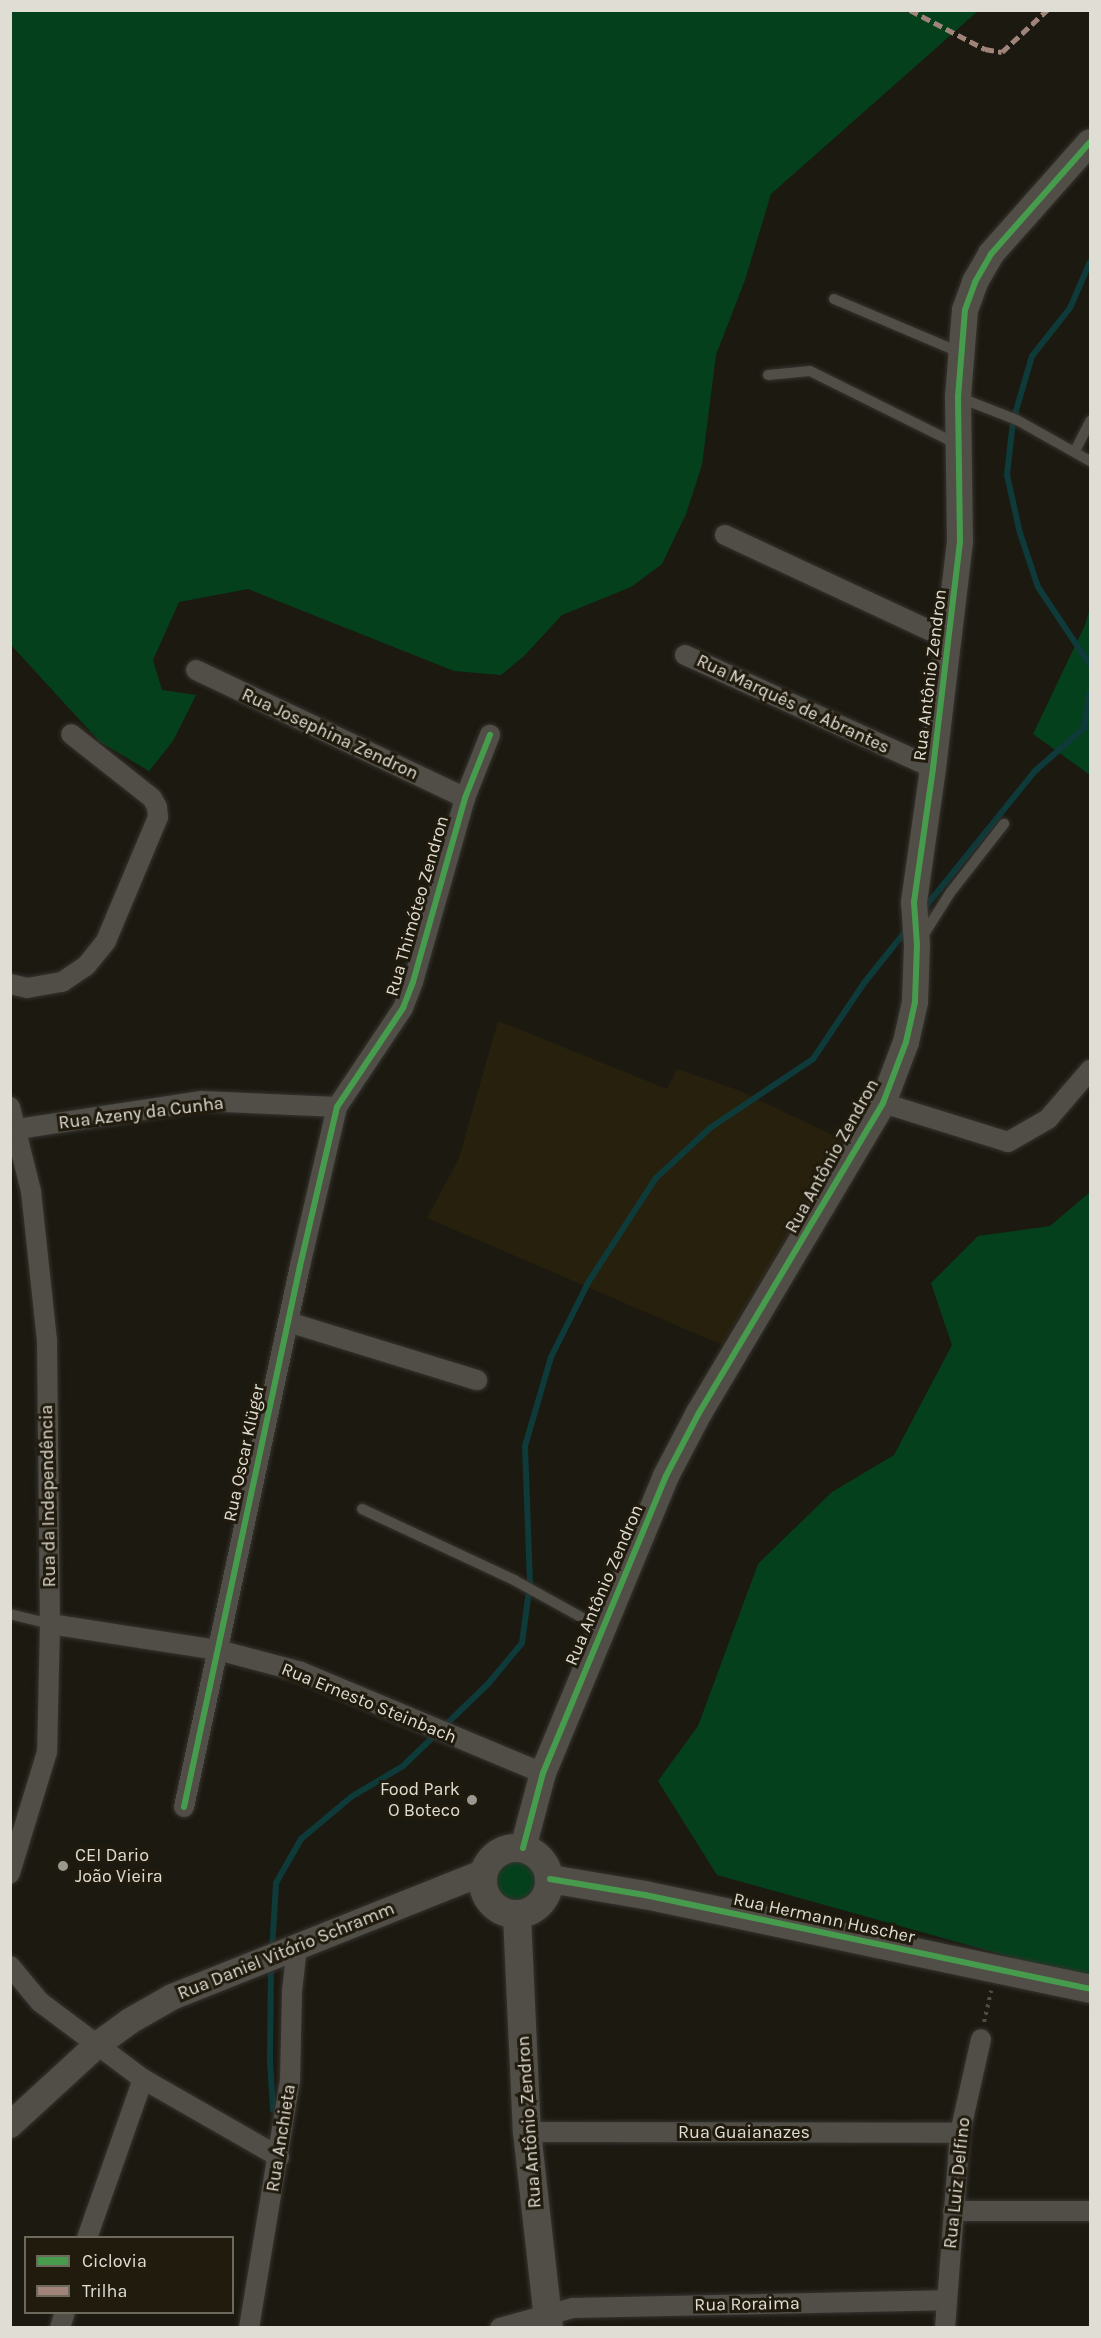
<!DOCTYPE html>
<meta charset="utf-8">
<style>
body{margin:0}
#map{position:relative;width:1101px;height:2338px;overflow:hidden;background:#1c1911;font-family:Karla,sans-serif}
div>[style]{position:absolute}
.built>*{inset:0;background:#26200d}
.green>*{inset:0;background:#04401c}
.round{border-radius:50%}
.stream>*{height:6px;margin:-3px;padding:0 3px;transform-origin:3px;border-radius:3px;background:#0e3a3a}
.path>*{height:4px;margin-top:-2px;transform-origin:0;background:repeating-linear-gradient(90deg,#4f4d47 0 3px,transparent 0 7.5px)}
.roads{filter:drop-shadow(0 0 2px #35332e) drop-shadow(0 0 2px #35332e)}
.service>*{height:10px;margin:-5px;padding:0 5px;transform-origin:5px;border-radius:5px;background:#514e48}
.minor>*{height:20px;margin:-10px;padding:0 10px;transform-origin:10px;border-radius:10px;background:#514e48}
.tertiary>*{height:26px;margin:-13px;padding:0 13px;transform-origin:13px;border-radius:13px;background:#514e48}
.secondary>*{height:28px;margin:-14px;padding:0 14px;transform-origin:14px;border-radius:14px;background:#514e48}
.secondary>.ring{margin:-14px;padding:0;box-sizing:content-box;background:none;border:28px solid #514e48;border-radius:50%}
.quiet>*{height:4.5px;margin-top:-2.25px;transform-origin:0;background:repeating-linear-gradient(90deg,#a18479 0 9px,transparent 0 13.5px)}
.cycleway>*{height:6px;margin:-3px;padding:0 3px;transform-origin:3px;border-radius:3px;background:#469c4c}
.dots>*{width:16px;height:16px;translate:-50% -50%;box-sizing:border-box;border:3px solid #201b0d;border-radius:50%}
span{translate:-50% -50%;white-space:nowrap;text-align:center;line-height:1.15;-webkit-text-stroke:6px #201b0d;paint-order:stroke}
.street-label{font-size:18px;color:#e0ddd4}
.poi-label{font-size:18px;color:#e0ddd4}
.right{translate:-100% -50%;text-align:right}
.left{translate:0 -50%;text-align:left}
.frame{position:absolute;inset:0;border:12px solid #e0ddd4;pointer-events:none}
.legend{position:absolute;left:24px;top:2236px;width:210px;height:78px;box-sizing:border-box;background:#201b0d;border:2px solid #6d695d;margin:0;padding:8px 10px;list-style:none;font-size:18px;color:#e0ddd4}
.legend li{display:flex;align-items:center;gap:12px;height:30px}
.legend b{width:30px;border:2px solid #6d695d}
</style>
<div id="map">
<div class="built">
<div style="clip-path:polygon(498px 1021px,667px 1089px,677px 1069px,738px 1090px,845px 1141px,722px 1345px,427px 1218px,459px 1158px)"></div>
</div>
<div class="green">
<div style="clip-path:polygon(11px 10px,978px 10px,978px 11px,771px 194px,745px 280px,716px 355px,702px 465px,686px 514px,662px 564px,631px 587px,562px 615px,524px 656px,501px 675px,454px 671px,248px 589px,179px 602px,153px 660px,162px 690px,196px 695px,173px 741px,149px 771px,100px 742px,11px 645px)"></div>
<div style="clip-path:polygon(1090px 608px,1090px 775px,1033px 734px,1085px 625px)"></div>
<div style="clip-path:polygon(1090px 1192px,1090px 1979px,717px 1875px,658px 1781px,698px 1726px,758px 1564px,832px 1492px,894px 1455px,952px 1345px,931px 1283px,978px 1236px,1050px 1226px)"></div>
<div class="round" style="left:494px;top:1859px;width:44px;height:44px"></div>
</div>
<div class="stream">
<div style="left:1090px;top:262px;width:50px;rotate:113.5deg"></div>
<div style="left:1070px;top:308px;width:61px;rotate:128.4deg"></div>
<div style="left:1032px;top:356px;width:68px;rotate:106.3deg"></div>
<div style="left:1013px;top:421px;width:54px;rotate:96.3deg"></div>
<div style="left:1007px;top:475px;width:59px;rotate:77.4deg"></div>
<div style="left:1020px;top:533px;width:57px;rotate:71.6deg"></div>
<div style="left:1038px;top:587px;width:94px;rotate:56.3deg"></div>
<div style="left:922px;top:911px;width:180px;rotate:-51.1deg"></div>
<div style="left:1035px;top:771px;width:65px;rotate:-41.3deg"></div>
<div style="left:1084px;top:728px;width:36px;rotate:-81deg"></div>
<div style="left:272px;top:1951px;width:68px;rotate:-86.6deg"></div>
<div style="left:276px;top:1883px;width:51px;rotate:-60.4deg"></div>
<div style="left:301px;top:1839px;width:65px;rotate:-40deg"></div>
<div style="left:351px;top:1797px;width:61px;rotate:-30.8deg"></div>
<div style="left:403px;top:1766px;width:118px;rotate:-44deg"></div>
<div style="left:488px;top:1684px;width:53px;rotate:-50.3deg"></div>
<div style="left:522px;top:1643px;width:61px;rotate:-82.4deg"></div>
<div style="left:530px;top:1583px;width:137px;rotate:-92.1deg"></div>
<div style="left:525px;top:1446px;width:93px;rotate:-73.7deg"></div>
<div style="left:551px;top:1357px;width:85px;rotate:-63.4deg"></div>
<div style="left:589px;top:1281px;width:123px;rotate:-57deg"></div>
<div style="left:656px;top:1178px;width:74px;rotate:-42.8deg"></div>
<div style="left:710px;top:1128px;width:124px;rotate:-33.8deg"></div>
<div style="left:813px;top:1059px;width:92px;rotate:-56.1deg"></div>
<div style="left:864px;top:983px;width:70px;rotate:-51.3deg"></div>
<div style="left:271px;top:1964px;width:97px;rotate:90.6deg"></div>
<div style="left:270px;top:2061px;width:49px;rotate:86.5deg"></div>
</div>
<div class="path">
<div style="left:984px;top:2022px;width:32px;rotate:-77deg"></div>
</div>
<div class="roads">
<div class="service">
<div style="left:834px;top:299px;width:138px;rotate:23deg"></div>
<div style="left:768px;top:375px;width:42px;rotate:-5.4deg"></div>
<div style="left:810px;top:371px;width:164px;rotate:26.4deg"></div>
<div style="left:958px;top:397px;width:63px;rotate:21.3deg"></div>
<div style="left:1017px;top:420px;width:84px;rotate:29.3deg"></div>
<div style="left:1075px;top:451px;width:34px;rotate:-63deg"></div>
<div style="left:921px;top:939px;width:54px;rotate:-57.8deg"></div>
<div style="left:950px;top:893px;width:88px;rotate:-52deg"></div>
<div style="left:362px;top:1509px;width:168px;rotate:25deg"></div>
<div style="left:514px;top:1580px;width:99px;rotate:28.9deg"></div>
<div style="left:10px;top:1614px;width:41px;rotate:14deg"></div>
</div>
<div class="minor">
<div style="left:725px;top:535px;width:248px;rotate:25deg"></div>
<div style="left:685px;top:655px;width:273px;rotate:24.5deg"></div>
<div style="left:196px;top:670px;width:298px;rotate:25.4deg"></div>
<div style="left:10px;top:984px;width:17px;rotate:13deg"></div>
<div style="left:27px;top:988px;width:36px;rotate:-10deg"></div>
<div style="left:62px;top:982px;width:29px;rotate:-34deg"></div>
<div style="left:86px;top:966px;width:32px;rotate:-51deg"></div>
<div style="left:106px;top:941px;width:134px;rotate:-67.2deg"></div>
<div style="left:158px;top:817px;width:10px;rotate:-96deg"></div>
<div style="left:157px;top:807px;width:10px;rotate:-119deg"></div>
<div style="left:152px;top:798px;width:103px;rotate:-141.7deg"></div>
<div style="left:883px;top:1103px;width:131px;rotate:17.3deg"></div>
<div style="left:1008px;top:1142px;width:46px;rotate:-29.9deg"></div>
<div style="left:1048px;top:1119px;width:65px;rotate:-49.4deg"></div>
<div style="left:10px;top:1107px;width:87px;rotate:76deg"></div>
<div style="left:31px;top:1191px;width:151px;rotate:83.9deg"></div>
<div style="left:47px;top:1341px;width:283px;rotate:89.4deg"></div>
<div style="left:50px;top:1624px;width:128px;rotate:91.3deg"></div>
<div style="left:47px;top:1752px;width:127px;rotate:107deg"></div>
<div style="left:18px;top:1129px;width:186px;rotate:-8.7deg"></div>
<div style="left:202px;top:1101px;width:135px;rotate:2.5deg"></div>
<div style="left:288px;top:1322px;width:198px;rotate:17.1deg"></div>
<div style="left:50px;top:1624px;width:170px;rotate:8.8deg"></div>
<div style="left:218px;top:1650px;width:86px;rotate:14.8deg"></div>
<div style="left:301px;top:1672px;width:262px;rotate:22.7deg"></div>
<div style="left:184px;top:1807px;width:553px;rotate:-77.9deg"></div>
<div style="left:300px;top:1266px;width:163px;rotate:-76.9deg"></div>
<div style="left:337px;top:1107px;width:119px;rotate:-56.3deg"></div>
<div style="left:403px;top:1008px;width:28px;rotate:-69deg"></div>
<div style="left:413px;top:982px;width:191px;rotate:-74.2deg"></div>
<div style="left:465px;top:798px;width:68px;rotate:-68.4deg"></div>
<div style="left:10px;top:1966px;width:47px;rotate:50.2deg"></div>
<div style="left:40px;top:2002px;width:129px;rotate:36.8deg"></div>
<div style="left:143px;top:2079px;width:157px;rotate:29.8deg"></div>
<div style="left:527px;top:2132px;width:433px;rotate:0.1deg"></div>
<div style="left:953px;top:2211px;width:137px"></div>
<div style="left:87px;top:2238px;width:169px;rotate:-70.6deg"></div>
<div style="left:60px;top:2328px;width:17px;rotate:-73deg"></div>
<div style="left:249px;top:2328px;width:250px;rotate:-80.6deg"></div>
<div style="left:290px;top:2081px;width:90px;rotate:-88.7deg"></div>
<div style="left:292px;top:1991px;width:44px;rotate:-83.5deg"></div>
<div style="left:500px;top:2328px;width:76px;rotate:-15.3deg"></div>
<div style="left:573px;top:2308px;width:373px;rotate:-1.2deg"></div>
<div style="left:945px;top:2328px;width:196px;rotate:-85.6deg"></div>
<div style="left:960px;top:2133px;width:96px;rotate:-77.4deg"></div>
</div>
<div class="tertiary">
<div style="left:523px;top:1848px;width:78px;rotate:-75.1deg"></div>
<div style="left:543px;top:1773px;width:321px;rotate:-67.5deg"></div>
<div style="left:666px;top:1476px;width:71px;rotate:-62.4deg"></div>
<div style="left:699px;top:1413px;width:360px;rotate:-59.3deg"></div>
<div style="left:883px;top:1103px;width:65px;rotate:-69.3deg"></div>
<div style="left:906px;top:1042px;width:41px;rotate:-77.3deg"></div>
<div style="left:915px;top:1002px;width:57px;rotate:-88deg"></div>
<div style="left:917px;top:945px;width:43px;rotate:-94deg"></div>
<div style="left:914px;top:902px;width:135px;rotate:-81.9deg"></div>
<div style="left:933px;top:768px;width:229px;rotate:-83.2deg"></div>
<div style="left:960px;top:541px;width:144px;rotate:-90.8deg"></div>
<div style="left:958px;top:397px;width:87px;rotate:-85.4deg"></div>
<div style="left:965px;top:310px;width:30px;rotate:-70deg"></div>
<div style="left:975px;top:282px;width:32px;rotate:-60deg"></div>
<div style="left:991px;top:254px;width:149px;rotate:-48.5deg"></div>
<div style="left:10px;top:2125px;width:118px;rotate:-42.6deg"></div>
<div style="left:97px;top:2045px;width:41px;rotate:-36deg"></div>
<div style="left:130px;top:2021px;width:48px;rotate:-29.7deg"></div>
<div style="left:172px;top:1997px;width:336px;rotate:-21.8deg"></div>
</div>
<div class="secondary">
<div class="ring" style="left:483px;top:1848px;width:38px;height:38px"></div>
<div style="left:550px;top:1879px;width:96px;rotate:9.6deg"></div>
<div style="left:645px;top:1895px;width:455px;rotate:11.9deg"></div>
<div style="left:517px;top:1915px;width:217px;rotate:87.4deg"></div>
<div style="left:527px;top:2132px;width:197px;rotate:83.6deg"></div>
</div>
</div>
<div class="quiet">
<div style="left:910px;top:10px;width:85px;rotate:27.5deg"></div>
<div style="left:985px;top:49px;width:17px;rotate:10deg"></div>
<div style="left:1002px;top:52px;width:62px;rotate:-43deg"></div>
</div>
<div class="cycleway">
<div style="left:184px;top:1807px;width:553px;rotate:-77.9deg"></div>
<div style="left:300px;top:1266px;width:163px;rotate:-76.9deg"></div>
<div style="left:337px;top:1107px;width:119px;rotate:-56.3deg"></div>
<div style="left:403px;top:1008px;width:28px;rotate:-69deg"></div>
<div style="left:413px;top:982px;width:191px;rotate:-74.2deg"></div>
<div style="left:465px;top:798px;width:68px;rotate:-68.4deg"></div>
<div style="left:523px;top:1848px;width:78px;rotate:-75.1deg"></div>
<div style="left:543px;top:1773px;width:321px;rotate:-67.5deg"></div>
<div style="left:666px;top:1476px;width:71px;rotate:-62.4deg"></div>
<div style="left:699px;top:1413px;width:360px;rotate:-59.3deg"></div>
<div style="left:883px;top:1103px;width:65px;rotate:-69.3deg"></div>
<div style="left:906px;top:1042px;width:41px;rotate:-77.3deg"></div>
<div style="left:915px;top:1002px;width:57px;rotate:-88deg"></div>
<div style="left:917px;top:945px;width:43px;rotate:-94deg"></div>
<div style="left:914px;top:902px;width:135px;rotate:-81.9deg"></div>
<div style="left:933px;top:768px;width:229px;rotate:-83.2deg"></div>
<div style="left:960px;top:541px;width:144px;rotate:-90.8deg"></div>
<div style="left:958px;top:397px;width:87px;rotate:-85.4deg"></div>
<div style="left:965px;top:310px;width:30px;rotate:-70deg"></div>
<div style="left:975px;top:282px;width:32px;rotate:-60deg"></div>
<div style="left:991px;top:254px;width:149px;rotate:-48.5deg"></div>
<div style="left:550px;top:1879px;width:96px;rotate:9.6deg"></div>
<div style="left:645px;top:1895px;width:455px;rotate:11.9deg"></div>
</div>
<div class="dots">
<div style="left:472px;top:1800px;background:#9b9890"></div>
<div style="left:63px;top:1866px;background:#9b9890"></div>
</div>
<div class="street-label">
<span style="left:930px;top:675px;rotate:-83deg">Rua Antônio Zendron</span>
<span style="left:793px;top:704px;rotate:25deg">Rua Marquês de Abrantes</span>
<span style="left:330px;top:734px;rotate:25deg">Rua Josephina Zendron</span>
<span style="left:417px;top:906px;rotate:-74deg">Rua Thimóteo Zendron</span>
<span style="left:141px;top:1113px;rotate:-7deg">Rua Azeny da Cunha</span>
<span style="left:832px;top:1156px;rotate:-61deg">Rua Antônio Zendron</span>
<span style="left:244px;top:1453px;rotate:-78deg">Rua Oscar Klüger</span>
<span style="left:48px;top:1496px;rotate:-91deg">Rua da Independência</span>
<span style="left:604px;top:1585px;rotate:-67deg">Rua Antônio Zendron</span>
<span style="left:369px;top:1703px;rotate:22deg">Rua Ernesto Steinbach</span>
<span style="left:824px;top:1918px;rotate:12deg">Rua Hermann Huscher</span>
<span style="left:286px;top:1951px;rotate:-22deg">Rua Daniel Vitório Schramm</span>
<span style="left:529px;top:2122px;rotate:-94deg">Rua Antônio Zendron</span>
<span style="left:744px;top:2132px">Rua Guaianazes</span>
<span style="left:281px;top:2138px;rotate:-81deg">Rua Anchieta</span>
<span style="left:957px;top:2183px;rotate:-84deg">Rua Luiz Delfino</span>
<span style="left:747px;top:2304px;rotate:-1deg">Rua Roraima</span>
</div>
<div class="poi-label">
<span class="right" style="left:460px;top:1800px">Food Park<br>O Boteco</span>
<span class="left" style="left:75px;top:1866px">CEI Dario<br>João Vieira</span>
</div>
<div class="frame"></div>
<ul class="legend">
<li><b style="height:8px;background:#469c4c"></b>Ciclovia</li>
<li><b style="height:8px;background:#a18479"></b>Trilha</li>
</ul>
</div>
